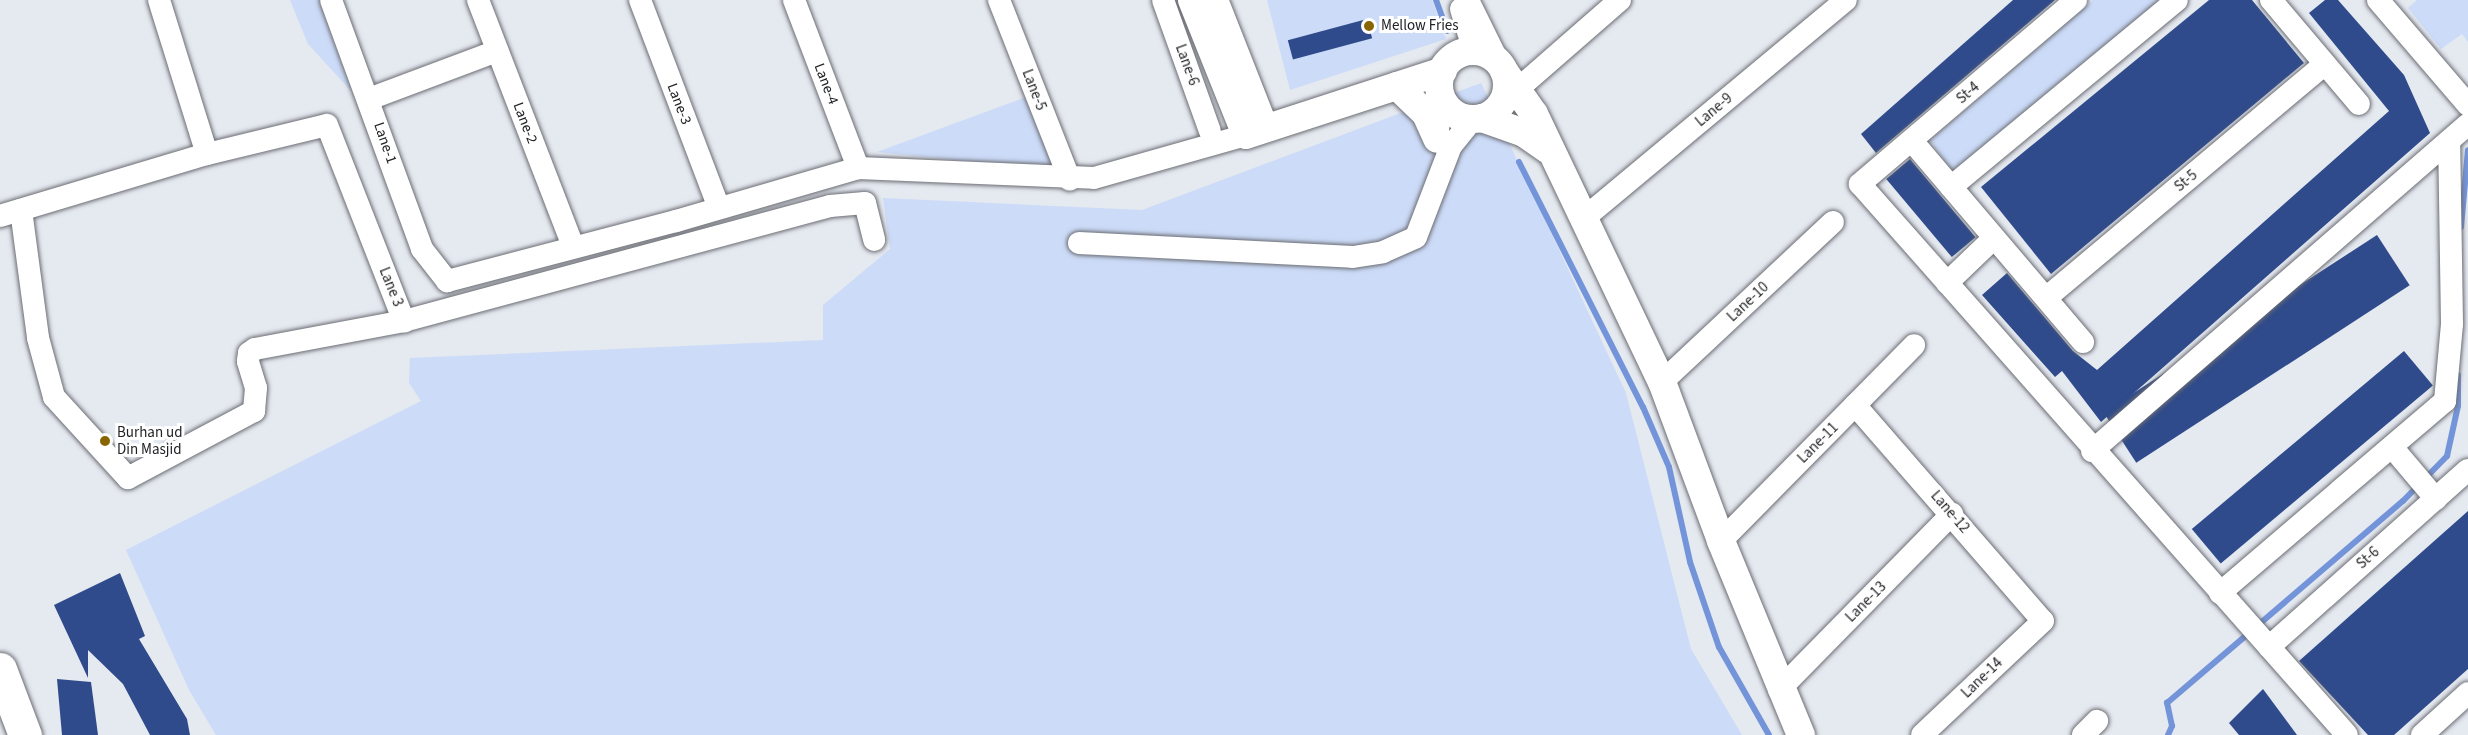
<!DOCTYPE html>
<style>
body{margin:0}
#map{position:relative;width:2468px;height:735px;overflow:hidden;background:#e5e9f0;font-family:"Source Sans 3",sans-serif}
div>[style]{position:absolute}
.green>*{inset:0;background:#ccdbf8}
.stream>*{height:6px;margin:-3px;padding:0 3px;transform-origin:3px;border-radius:3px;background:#7494da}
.building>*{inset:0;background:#304b8b;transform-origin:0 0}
.roads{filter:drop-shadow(0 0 2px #6b6d73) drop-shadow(0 0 2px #6b6d73)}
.minor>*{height:22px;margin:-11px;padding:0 11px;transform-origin:11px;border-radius:11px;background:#fff}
.tertiary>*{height:28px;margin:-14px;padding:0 14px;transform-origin:14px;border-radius:14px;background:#fff}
.tertiary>.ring{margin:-14px;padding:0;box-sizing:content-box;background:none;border:28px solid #fff;border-radius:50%}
.secondary>*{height:33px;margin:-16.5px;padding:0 16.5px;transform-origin:16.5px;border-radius:16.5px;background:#fff}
.dots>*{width:16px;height:16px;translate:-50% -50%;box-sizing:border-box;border:3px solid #fff;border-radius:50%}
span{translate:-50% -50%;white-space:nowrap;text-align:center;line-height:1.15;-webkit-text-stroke:6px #fff;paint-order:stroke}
.poi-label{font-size:15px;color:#212225}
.left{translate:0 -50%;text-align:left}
.street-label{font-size:15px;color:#212225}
</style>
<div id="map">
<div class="green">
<div style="clip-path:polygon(290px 0,319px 0,352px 92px,308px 44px)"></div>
<div style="clip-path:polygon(1267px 0,1432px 0,1446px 39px,1290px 90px)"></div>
<div style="clip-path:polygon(2093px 0,2166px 0,1952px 173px,1930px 140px)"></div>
<div style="clip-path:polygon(2417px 0,2468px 0,2468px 42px,2462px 34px,2441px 49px,2408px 8px)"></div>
<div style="clip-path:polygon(1481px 83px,1626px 393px,1691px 649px,1742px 735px,216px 735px,189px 690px,126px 550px,421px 401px,409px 383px,410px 358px,823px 340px,823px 305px,890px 249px,883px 198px,1142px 210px)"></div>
<div style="clip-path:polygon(1026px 97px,1053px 164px,1050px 170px,877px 152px)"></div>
</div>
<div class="stream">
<div style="left:1436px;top:0;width:33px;rotate:70deg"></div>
<div style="left:1519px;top:162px;width:275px;rotate:63.2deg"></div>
<div style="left:1643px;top:407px;width:65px;rotate:66.6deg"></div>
<div style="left:1669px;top:467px;width:97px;rotate:77.5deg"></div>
<div style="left:1690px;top:562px;width:90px;rotate:71.2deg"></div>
<div style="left:1719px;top:647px;width:101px;rotate:60.4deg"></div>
<div style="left:2461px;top:227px;width:77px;rotate:-84.8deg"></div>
<div style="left:2257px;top:626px;width:192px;rotate:-40.6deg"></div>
<div style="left:2403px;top:501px;width:63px;rotate:-45.6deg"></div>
<div style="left:2447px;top:456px;width:51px;rotate:-77.6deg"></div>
<div style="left:2458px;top:406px;width:31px;rotate:-90deg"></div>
<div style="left:2168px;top:735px;width:10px;rotate:-66deg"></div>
<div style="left:2172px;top:726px;width:24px;rotate:-102deg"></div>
<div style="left:2167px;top:703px;width:108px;rotate:-40.5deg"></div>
</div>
<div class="building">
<div style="clip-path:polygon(2013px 0,2055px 0,1876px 153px,1861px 134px)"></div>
<div style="clip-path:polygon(2209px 0,2252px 0,2304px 63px,2051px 274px,1981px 187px)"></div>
<div style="clip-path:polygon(2325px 0,2338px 0,2404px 75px,2430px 133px,2101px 422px,2062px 371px,2055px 377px,1982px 295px,2007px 273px,2073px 351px,2097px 370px,2389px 111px,2309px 13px)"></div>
<div style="left:1367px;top:19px;width:20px;height:82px;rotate:75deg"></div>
<div style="left:1910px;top:159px;width:102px;height:31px;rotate:50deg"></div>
<div style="left:2377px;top:235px;width:60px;height:326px;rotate:57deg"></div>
<div style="left:2404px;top:351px;width:45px;height:277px;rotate:50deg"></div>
<div style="clip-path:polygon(2468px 511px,2468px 669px,2394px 735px,2368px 735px,2299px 661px)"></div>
<div style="clip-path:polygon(120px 573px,145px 636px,139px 639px,187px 719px,190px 735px,150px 735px,123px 684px,88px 650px,88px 678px,54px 605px)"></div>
<div style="clip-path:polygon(57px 679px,91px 682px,98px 735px,62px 735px)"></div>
<div style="clip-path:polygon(2263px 689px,2297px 735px,2239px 735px,2229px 723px)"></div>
</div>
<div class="roads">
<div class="minor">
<div style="left:159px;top:0;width:161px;rotate:72.7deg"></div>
<div style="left:331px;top:0;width:265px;rotate:69.9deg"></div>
<div style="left:422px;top:249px;width:41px;rotate:52deg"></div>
<div style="left:447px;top:281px;width:237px;rotate:-14.7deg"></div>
<div style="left:676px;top:221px;width:190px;rotate:-16.2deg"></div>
<div style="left:858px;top:168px;width:236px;rotate:2.4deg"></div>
<div style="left:1094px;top:178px;width:158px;rotate:-15.8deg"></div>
<div style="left:478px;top:0;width:264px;rotate:68.9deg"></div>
<div style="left:640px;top:0;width:222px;rotate:69.2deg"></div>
<div style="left:794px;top:0;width:180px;rotate:69.1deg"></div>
<div style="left:999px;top:0;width:193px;rotate:68.5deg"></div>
<div style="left:1163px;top:0;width:139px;rotate:70.3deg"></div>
<div style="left:1468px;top:0;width:70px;rotate:63.8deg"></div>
<div style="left:2076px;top:0;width:284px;rotate:139.6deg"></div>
<div style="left:1860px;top:184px;width:735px;rotate:48.53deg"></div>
<div style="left:2271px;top:0;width:136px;rotate:49.8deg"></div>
<div style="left:2378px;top:0;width:138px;rotate:49.4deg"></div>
<div style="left:1461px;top:9px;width:44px;rotate:72.8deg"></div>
<div style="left:1519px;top:88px;width:134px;rotate:-41.1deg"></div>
<div style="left:369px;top:99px;width:137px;rotate:-20.6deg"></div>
<div style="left:1437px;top:138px;width:39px;rotate:-83deg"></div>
<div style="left:1912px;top:141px;width:264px;rotate:49.6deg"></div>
<div style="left:1951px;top:187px;width:293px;rotate:-39.6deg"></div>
<div style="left:21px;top:210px;width:129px;rotate:82.4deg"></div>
<div style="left:38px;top:338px;width:61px;rotate:74.8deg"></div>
<div style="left:54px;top:397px;width:110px;rotate:47.6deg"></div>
<div style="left:128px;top:478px;width:143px;rotate:-28deg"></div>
<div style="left:254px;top:411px;width:23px;rotate:-85deg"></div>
<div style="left:256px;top:388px;width:28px;rotate:-107deg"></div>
<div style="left:248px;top:361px;width:8px;rotate:-83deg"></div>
<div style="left:249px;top:353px;width:7px;rotate:-34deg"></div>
<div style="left:255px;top:349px;width:152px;rotate:-10.6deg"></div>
<div style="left:0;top:216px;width:216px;rotate:-16.7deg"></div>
<div style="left:207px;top:154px;width:123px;rotate:-13.6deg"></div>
<div style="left:327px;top:125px;width:211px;rotate:68.6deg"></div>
<div style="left:404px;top:321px;width:441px;rotate:-15.1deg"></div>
<div style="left:830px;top:206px;width:35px;rotate:-5deg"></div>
<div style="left:865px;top:203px;width:38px;rotate:76deg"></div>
<div style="left:1583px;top:219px;width:342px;rotate:-39.8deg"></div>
<div style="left:1079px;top:243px;width:274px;rotate:2.9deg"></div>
<div style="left:1353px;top:257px;width:30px;rotate:-9deg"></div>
<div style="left:1383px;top:252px;width:36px;rotate:-24deg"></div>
<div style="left:1416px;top:237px;width:97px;rotate:-69deg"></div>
<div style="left:1451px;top:146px;width:35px;rotate:-51deg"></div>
<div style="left:1947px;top:283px;width:65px;rotate:-43.8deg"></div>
<div style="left:2046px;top:298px;width:364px;rotate:-40deg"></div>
<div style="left:1662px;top:382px;width:234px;rotate:-43.1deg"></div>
<div style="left:1855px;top:405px;width:286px;rotate:49deg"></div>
<div style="left:2043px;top:621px;width:166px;rotate:136.7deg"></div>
<div style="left:2392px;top:447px;width:68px;rotate:49.8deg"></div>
<div style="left:2092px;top:451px;width:498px;rotate:-41deg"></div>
<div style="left:1721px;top:541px;width:275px;rotate:-45.4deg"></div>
<div style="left:2220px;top:593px;width:296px;rotate:-40.5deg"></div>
<div style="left:2445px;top:401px;width:77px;rotate:-84.8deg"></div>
<div style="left:2452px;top:324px;width:183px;rotate:-90.9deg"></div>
<div style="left:2269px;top:647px;width:266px;rotate:-41.7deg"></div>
<div style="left:1779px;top:690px;width:247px;rotate:-45.5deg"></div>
<div style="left:2083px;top:735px;width:20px;rotate:-45deg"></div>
<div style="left:2422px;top:735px;width:62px;rotate:-42.4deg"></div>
</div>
<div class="tertiary">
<div style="left:1192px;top:0;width:145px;rotate:68.2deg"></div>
<div style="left:1246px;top:135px;width:207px;rotate:-18deg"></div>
<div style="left:1214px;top:0;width:136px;rotate:68.5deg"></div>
<div class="ring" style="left:1439px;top:51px;width:40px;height:40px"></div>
<div style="left:1504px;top:71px;width:52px;rotate:55.1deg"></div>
<div style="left:1534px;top:114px;width:297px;rotate:64.5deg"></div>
<div style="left:1662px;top:382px;width:170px;rotate:69.6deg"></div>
<div style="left:1721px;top:541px;width:210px;rotate:67.6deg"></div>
<div style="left:1397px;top:86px;width:40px;rotate:44deg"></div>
<div style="left:1426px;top:114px;width:27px;rotate:66deg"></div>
<div style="left:1482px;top:118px;width:45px;rotate:19.7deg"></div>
<div style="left:1524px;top:133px;width:29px;rotate:35deg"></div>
</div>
<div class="secondary">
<div style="left:0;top:669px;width:71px;rotate:69.3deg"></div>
</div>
</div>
<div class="dots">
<div style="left:1369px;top:26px;background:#886502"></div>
<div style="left:105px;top:441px;background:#886502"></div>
</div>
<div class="poi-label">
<span class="left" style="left:1381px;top:26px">Mellow Fries</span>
<span class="left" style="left:117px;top:441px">Burhan ud<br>Din Masjid</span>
</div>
<div class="street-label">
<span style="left:1187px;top:65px;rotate:70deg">Lane-6</span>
<span style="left:826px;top:84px;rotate:69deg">Lane-4</span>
<span style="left:1034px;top:90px;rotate:69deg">Lane-5</span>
<span style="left:1968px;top:93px;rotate:-41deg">St-4</span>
<span style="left:679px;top:104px;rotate:69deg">Lane-3</span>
<span style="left:1714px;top:110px;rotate:-40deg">Lane-9</span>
<span style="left:525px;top:123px;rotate:69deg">Lane-2</span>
<span style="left:385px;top:143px;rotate:71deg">Lane-1</span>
<span style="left:2186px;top:181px;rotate:-40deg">St-5</span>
<span style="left:391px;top:287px;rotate:68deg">Lane 3</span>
<span style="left:1748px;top:302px;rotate:-43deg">Lane-10</span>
<span style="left:1818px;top:443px;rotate:-45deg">Lane-11</span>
<span style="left:1950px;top:512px;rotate:49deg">Lane-12</span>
<span style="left:2368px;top:558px;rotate:-42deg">St-6</span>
<span style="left:1866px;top:602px;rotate:-45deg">Lane-13</span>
<span style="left:1982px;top:678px;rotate:-44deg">Lane-14</span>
</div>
</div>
